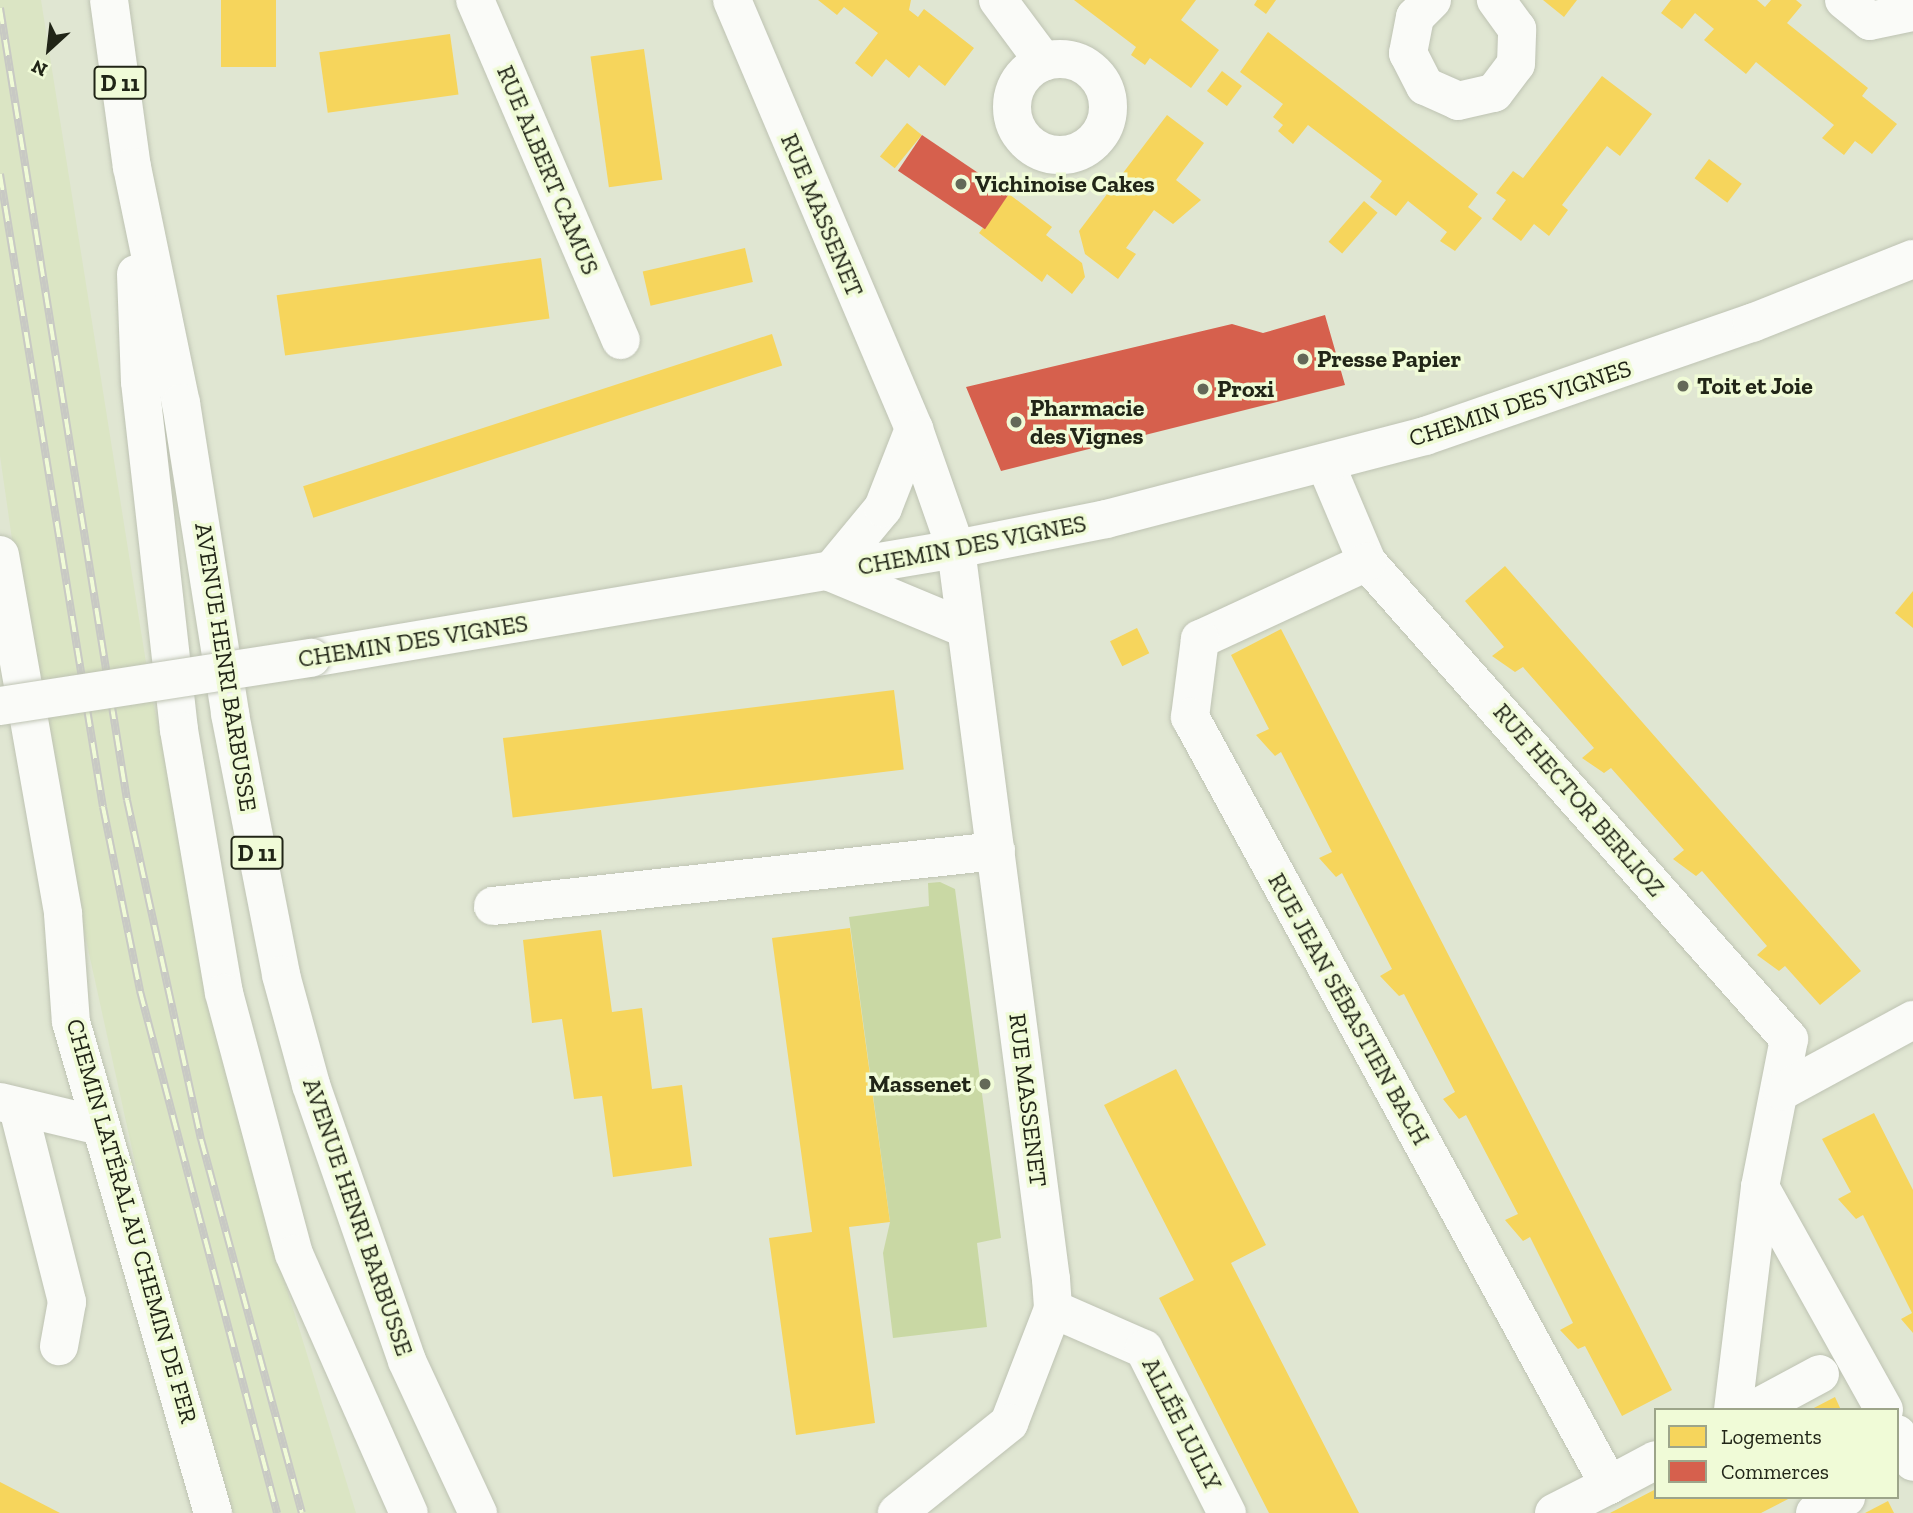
<!DOCTYPE html>
<meta charset="utf-8">
<style>
body{margin:0}
#map{position:relative;width:1913px;height:1513px;overflow:hidden;background:#e0e6d2;font-family:"Zilla Slab",serif}
div>[style]{position:absolute}
.built>*{inset:0;background:#dbe5c4}
.green>*{inset:0;background:#c9d8a4}
.homes>*{inset:0;background:#f6d55c;transform-origin:0 0}
.shops>*{inset:0;background:#d6604d;transform-origin:0 0}
.roads{filter:drop-shadow(0 0 2px #bec3b3) drop-shadow(0 0 2px #bec3b3)}
.minor>*{height:38px;margin:-19px;padding:0 19px;transform-origin:19px;border-radius:19px;background:#fafbf8}
.minor>.ring{margin:-19px;padding:0;box-sizing:content-box;background:none;border:38px solid #fafbf8;border-radius:50%}
.tertiary>*{height:38px;margin:-19px;padding:0 19px;transform-origin:19px;border-radius:19px;background:#fafbf8}
.secondary>*{height:38px;margin:-19px;padding:0 19px;transform-origin:19px;border-radius:19px;background:#fafbf8}
.primary>*{height:38px;margin:-19px;padding:0 19px;transform-origin:19px;border-radius:19px;background:#fafbf8}
.rail>*{height:8px;margin-top:-4px;transform-origin:0;background:repeating-linear-gradient(90deg,#f0fbd7 0 16px,#c8c9c4 0 32px);box-sizing:border-box;border-block:2px solid #c8c9c4}
.bridges{filter:drop-shadow(0 0 2px #bec3b3) drop-shadow(0 0 2px #bec3b3)}
.secondary-bridge>*{height:38px;margin:-19px;padding:0 19px;transform-origin:19px;border-radius:19px;background:#fafbf8}
.dots>*{width:19px;height:19px;translate:-50% -50%;box-sizing:border-box;border:4px solid #f0fbd7;border-radius:50%}
span{translate:-50% -50%;white-space:nowrap;text-align:center;line-height:1.15;-webkit-text-stroke:7px #f0fbd7;paint-order:stroke}
.shield-label span{padding:2px 5px;background:#f0fbd7;border:2px solid;border-radius:5px;-webkit-text-stroke-width:0}
.shield-label{font-size:23px;color:#212517;font-weight:700}
.street-label{font-size:24px;color:#212517}
.poi-label{font-size:24px;color:#212517;font-weight:700}
.left{translate:0 -50%;text-align:left}
.right{translate:-100% -50%;text-align:right}
.legend{position:absolute;left:1654px;top:1408px;width:245px;height:91px;box-sizing:border-box;background:#f0fbd7;border:2px solid #9da58a;margin:0;padding:9px 12px;list-style:none;font-size:21px;color:#212517}
.legend li{display:flex;align-items:center;gap:14px;height:35px}
.legend b{width:35px;border:2px solid #9da58a}
.north{position:absolute;left:14px;top:14px;width:70px;height:70px;-webkit-text-stroke:5px #f0fbd7;paint-order:stroke;rotate:207deg;font-size:19px;font-weight:700;line-height:28px;text-align:center;color:#212517}
.north::after{content:'';display:block;margin:auto;width:24px;height:32px;background:#212517;clip-path:polygon(50% 0,100% 100%,50% 72%,0 100%)}
</style>
<div id="map">
<div class="built">
<div style="clip-path:polygon(0 0,41px 0,150px 688px,273px 1244px,356px 1513px,233px 1513px,156px 1258px,39px 726px,0 456px)"></div>
</div>
<div class="green">
<div style="clip-path:polygon(940px 882px,955px 889px,1001px 1238px,977px 1243px,987px 1327px,893px 1338px,883px 1253px,890px 1222px,849px 917px,929px 906px,928px 883px)"></div>
</div>
<div class="homes">
<div style="left:221px;top:0;width:55px;height:67px"></div>
<div style="clip-path:polygon(818px 0,911px 0,909px 10px,918px 17px,924px 9px,974px 48px,945px 86px,919px 65px,909px 78px,886px 59px,872px 77px,855px 63px,878px 33px,844px 7px,837px 15px)"></div>
<div style="clip-path:polygon(1074px 0,1196px 0,1181px 20px,1219px 50px,1191px 88px,1150px 58px,1145px 65px,1131px 55px,1136px 47px)"></div>
<div style="clip-path:polygon(1257px 0,1276px 0,1266px 14px,1254px 5px)"></div>
<div style="clip-path:polygon(1543px 0,1577px 0,1564px 17px)"></div>
<div style="clip-path:polygon(1671px 0,1757px 0,1765px 7px,1771px 0,1796px 0,1802px 5px,1787px 23px,1868px 88px,1862px 96px,1897px 124px,1872px 154px,1855px 141px,1844px 155px,1822px 138px,1834px 125px,1756px 62px,1746px 74px,1704px 40px,1714px 29px,1695px 13px,1682px 29px,1661px 13px)"></div>
<div style="clip-path:polygon(1268px 32px,1478px 194px,1468px 207px,1482px 218px,1455px 251px,1440px 241px,1447px 232px,1408px 201px,1396px 216px,1370px 197px,1382px 181px,1308px 125px,1293px 144px,1278px 131px,1283px 125px,1273px 117px,1283px 104px,1240px 72px)"></div>
<div style="left:450px;top:34px;width:61px;height:132px;rotate:82deg"></div>
<div style="left:644px;top:49px;width:132px;height:54px;rotate:82deg"></div>
<div style="left:1222px;top:71px;width:25px;height:25px;rotate:37deg"></div>
<div style="clip-path:polygon(1602px 76px,1652px 114px,1620px 156px,1607px 146px,1562px 205px,1568px 210px,1549px 236px,1534px 224px,1521px 241px,1492px 219px,1506px 200px,1496px 193px,1513px 171px,1523px 178px)"></div>
<div style="clip-path:polygon(1167px 115px,1204px 143px,1176px 180px,1201px 200px,1173px 224px,1154px 210px,1126px 248px,1136px 254px,1118px 279px,1085px 254px,1079px 231px)"></div>
<div style="left:907px;top:123px;width:19px;height:43px;rotate:39deg"></div>
<div style="left:1709px;top:159px;width:41px;height:24px;rotate:37deg"></div>
<div style="clip-path:polygon(1009px 194px,1052px 227px,1046px 235px,1082px 263px,1085px 277px,1072px 294px,1047px 274px,1042px 282px,979px 233px)"></div>
<div style="left:1364px;top:201px;width:18px;height:54px;rotate:41deg"></div>
<div style="left:745px;top:248px;width:35px;height:105px;rotate:77deg"></div>
<div style="left:541px;top:258px;width:61px;height:267px;rotate:82deg"></div>
<div style="left:772px;top:334px;width:33px;height:493px;rotate:72deg"></div>
<div style="clip-path:polygon(1505px 566px,1861px 971px,1820px 1005px,1785px 966px,1779px 971px,1757px 955px,1767px 946px,1702px 871px,1696px 876px,1673px 859px,1684px 850px,1611px 768px,1604px 773px,1582px 758px,1594px 748px,1523px 667px,1515px 672px,1492px 656px,1504px 647px,1465px 601px)"></div>
<div style="clip-path:polygon(1913px 591px,1913px 628px,1895px 613px)"></div>
<div style="left:1137px;top:628px;width:28px;height:30px;rotate:64deg"></div>
<div style="clip-path:polygon(1281px 629px,1672px 1390px,1622px 1416px,1585px 1346px,1578px 1349px,1560px 1330px,1573px 1323px,1530px 1237px,1523px 1241px,1505px 1220px,1518px 1214px,1466px 1115px,1459px 1119px,1443px 1099px,1455px 1092px,1404px 994px,1399px 996px,1380px 976px,1392px 969px,1342px 873px,1336px 877px,1319px 858px,1332px 852px,1281px 752px,1275px 756px,1256px 735px,1269px 729px,1231px 655px)"></div>
<div style="left:894px;top:690px;width:80px;height:394px;rotate:83deg"></div>
<div style="clip-path:polygon(850px 928px,890px 1222px,849px 1227px,875px 1423px,796px 1435px,769px 1238px,812px 1232px,772px 938px)"></div>
<div style="clip-path:polygon(601px 930px,612px 1012px,642px 1008px,652px 1089px,682px 1085px,692px 1166px,613px 1177px,602px 1096px,574px 1099px,562px 1019px,532px 1023px,523px 940px)"></div>
<div style="clip-path:polygon(1176px 1069px,1266px 1245px,1231px 1263px,1359px 1513px,1269px 1513px,1159px 1298px,1194px 1280px,1104px 1105px)"></div>
<div style="clip-path:polygon(1874px 1113px,1913px 1190px,1913px 1333px,1901px 1319px,1912px 1313px,1863px 1215px,1856px 1219px,1838px 1199px,1851px 1192px,1822px 1139px)"></div>
<div style="clip-path:polygon(1835px 1397px,1841px 1410px,1810px 1410px)"></div>
<div style="clip-path:polygon(0 1482px,60px 1513px,0 1513px)"></div>
<div style="clip-path:polygon(1656px 1489px,1656px 1497px,1792px 1497px,1761px 1513px,1610px 1513px)"></div>
<div style="clip-path:polygon(1888px 1501px,1894px 1513px,1865px 1513px)"></div>
</div>
<div class="shops">
<div style="left:922px;top:135px;width:105px;height:43px;rotate:34deg"></div>
<div style="clip-path:polygon(1325px 315px,1345px 385px,1001px 471px,966px 387px,1232px 324px,1263px 333px)"></div>
</div>
<div class="roads">
<div class="minor">
<div style="left:475px;top:0;width:370px;rotate:66.8deg"></div>
<div style="left:998px;top:0;width:77px;rotate:53.4deg"></div>
<div style="left:1432px;top:0;width:24px;rotate:135deg"></div>
<div style="left:1415px;top:17px;width:37px;rotate:101deg"></div>
<div style="left:1408px;top:53px;width:37px;rotate:63deg"></div>
<div style="left:1425px;top:86px;width:36px;rotate:24deg"></div>
<div style="left:1458px;top:101px;width:37px;rotate:-13deg"></div>
<div style="left:1494px;top:93px;width:36px;rotate:-53deg"></div>
<div style="left:1516px;top:64px;width:35px;rotate:-88deg"></div>
<div style="left:1517px;top:29px;width:36px;rotate:-126deg"></div>
<div style="left:1844px;top:0;width:33px;rotate:39deg"></div>
<div style="left:1870px;top:21px;width:44px;rotate:-11.8deg"></div>
<div class="ring" style="left:1012px;top:59px;width:58px;height:58px"></div>
<div style="left:1326px;top:465px;width:105px;rotate:67.1deg"></div>
<div style="left:1367px;top:562px;width:637px;rotate:48.5deg"></div>
<div style="left:1789px;top:1039px;width:151px;rotate:101.1deg"></div>
<div style="left:1760px;top:1187px;width:225px;rotate:96.9deg"></div>
<div style="left:0;top:555px;width:364px;rotate:80deg"></div>
<div style="left:63px;top:914px;width:108px;rotate:85.8deg"></div>
<div style="left:71px;top:1022px;width:511px;rotate:73.87deg"></div>
<div style="left:1367px;top:562px;width:184px;rotate:155.2deg"></div>
<div style="left:1200px;top:639px;width:79px;rotate:97.3deg"></div>
<div style="left:1190px;top:717px;width:875px;rotate:61.38deg"></div>
<div style="left:1609px;top:1485px;width:53px;rotate:-28deg"></div>
<div style="left:493px;top:906px;width:506px;rotate:-6.24deg"></div>
<div style="left:1782px;top:1091px;width:149px;rotate:-28.5deg"></div>
<div style="left:0;top:1102px;width:103px;rotate:13.5deg"></div>
<div style="left:18px;top:1108px;width:200px;rotate:75.8deg"></div>
<div style="left:67px;top:1302px;width:45px;rotate:100.3deg"></div>
<div style="left:1760px;top:1187px;width:255px;rotate:60.9deg"></div>
<div style="left:1053px;top:1309px;width:99px;rotate:23.7deg"></div>
<div style="left:1144px;top:1349px;width:184px;rotate:63.2deg"></div>
<div style="left:1753px;top:1410px;width:76px;rotate:-28.2deg"></div>
<div style="left:1897px;top:1434px;width:32px;rotate:60deg"></div>
<div style="left:1554px;top:1513px;width:62px;rotate:-27deg"></div>
<div style="left:1815px;top:1513px;width:35px;rotate:-27deg"></div>
</div>
<div class="tertiary">
<div style="left:956px;top:549px;width:153px;rotate:-11.3deg"></div>
<div style="left:1106px;top:519px;width:330px;rotate:-14.6deg"></div>
<div style="left:1425px;top:436px;width:346px;rotate:-19.1deg"></div>
<div style="left:1752px;top:323px;width:173px;rotate:-21.7deg"></div>
</div>
<div class="secondary">
<div style="left:732px;top:0;width:466px;rotate:67deg"></div>
<div style="left:914px;top:429px;width:127px;rotate:70.7deg"></div>
<div style="left:956px;top:549px;width:736px;rotate:82.59deg"></div>
<div style="left:1051px;top:1279px;width:30px;rotate:86deg"></div>
<div style="left:1053px;top:1309px;width:122px;rotate:111.1deg"></div>
<div style="left:1009px;top:1423px;width:144px;rotate:141.2deg"></div>
<div style="left:830px;top:572px;width:83px;rotate:-50.4deg"></div>
<div style="left:883px;top:508px;width:85px;rotate:-68.6deg"></div>
<div style="left:832px;top:573px;width:143px;rotate:22.6deg"></div>
<div style="left:311px;top:658px;width:654px;rotate:-9.59deg"></div>
</div>
<div class="primary">
<div style="left:109px;top:0;width:169px;rotate:82.2deg"></div>
<div style="left:132px;top:167px;width:241px;rotate:78.3deg"></div>
<div style="left:181px;top:403px;width:315px;rotate:81deg"></div>
<div style="left:230px;top:714px;width:266px;rotate:78.9deg"></div>
<div style="left:281px;top:975px;width:114px;rotate:74.7deg"></div>
<div style="left:311px;top:1085px;width:292px;rotate:70.8deg"></div>
<div style="left:407px;top:1361px;width:168px;rotate:65deg"></div>
<div style="left:136px;top:274px;width:108px;rotate:87.9deg"></div>
<div style="left:140px;top:382px;width:350px;rotate:83.6deg"></div>
<div style="left:179px;top:730px;width:267px;rotate:80.3deg"></div>
<div style="left:224px;top:993px;width:270px;rotate:75deg"></div>
<div style="left:294px;top:1254px;width:283px;rotate:66.1deg"></div>
</div>
</div>
<div class="rail">
<div style="left:0;top:8px;width:802px;rotate:80.89deg"></div>
<div style="left:127px;top:800px;width:347px;rotate:77.7deg"></div>
<div style="left:201px;top:1139px;width:387px;rotate:74.9deg"></div>
<div style="left:0;top:174px;width:641px;rotate:80.76deg"></div>
<div style="left:103px;top:807px;width:188px;rotate:78.6deg"></div>
<div style="left:140px;top:991px;width:540px;rotate:75.29deg"></div>
</div>
<div class="bridges">
<div class="secondary-bridge">
<div style="left:0;top:706px;width:315px;rotate:-8.8deg"></div>
</div>
</div>
<div class="dots">
<div style="left:961px;top:184px;background:#646958"></div>
<div style="left:1303px;top:359px;background:#646958"></div>
<div style="left:1683px;top:386px;background:#646958"></div>
<div style="left:1203px;top:389px;background:#646958"></div>
<div style="left:1016px;top:422px;background:#646958"></div>
<div style="left:985px;top:1084px;background:#646958"></div>
</div>
<div class="shield-label">
<span style="left:120px;top:83px">D 11</span>
<span style="left:257px;top:853px">D 11</span>
</div>
<div class="street-label">
<span style="left:548px;top:170px;rotate:67deg">RUE ALBERT CAMUS</span>
<span style="left:822px;top:215px;rotate:67deg">RUE MASSENET</span>
<span style="left:1520px;top:403px;rotate:-18deg">CHEMIN DES VIGNES</span>
<span style="left:972px;top:545px;rotate:-11deg">CHEMIN DES VIGNES</span>
<span style="left:413px;top:641px;rotate:-9deg">CHEMIN DES VIGNES</span>
<span style="left:226px;top:667px;rotate:81deg">AVENUE HENRI BARBUSSE</span>
<span style="left:1579px;top:800px;rotate:49deg">RUE HECTOR BERLIOZ</span>
<span style="left:1349px;top:1009px;rotate:61deg">RUE JEAN SÉBASTIEN BACH</span>
<span style="left:1028px;top:1100px;rotate:83deg">RUE MASSENET</span>
<span style="left:358px;top:1217px;rotate:71deg">AVENUE HENRI BARBUSSE</span>
<span style="left:132px;top:1221px;rotate:74deg">CHEMIN LATÉRAL AU CHEMIN DE FER</span>
<span style="left:1182px;top:1424px;rotate:63deg">ALLÉE LULLY</span>
</div>
<div class="poi-label">
<span class="left" style="left:975px;top:184px">Vichinoise Cakes</span>
<span class="left" style="left:1317px;top:359px">Presse Papier</span>
<span class="left" style="left:1697px;top:386px">Toit et Joie</span>
<span class="left" style="left:1217px;top:389px">Proxi</span>
<span class="left" style="left:1030px;top:422px">Pharmacie<br>des Vignes</span>
<span class="right" style="left:971px;top:1084px">Massenet</span>
</div>
<ul class="legend">
<li><b style="height:19px;background:#f6d55c"></b>Logements</li>
<li><b style="height:19px;background:#d6604d"></b>Commerces</li>
</ul>
<div class="north">N</div>
</div>
